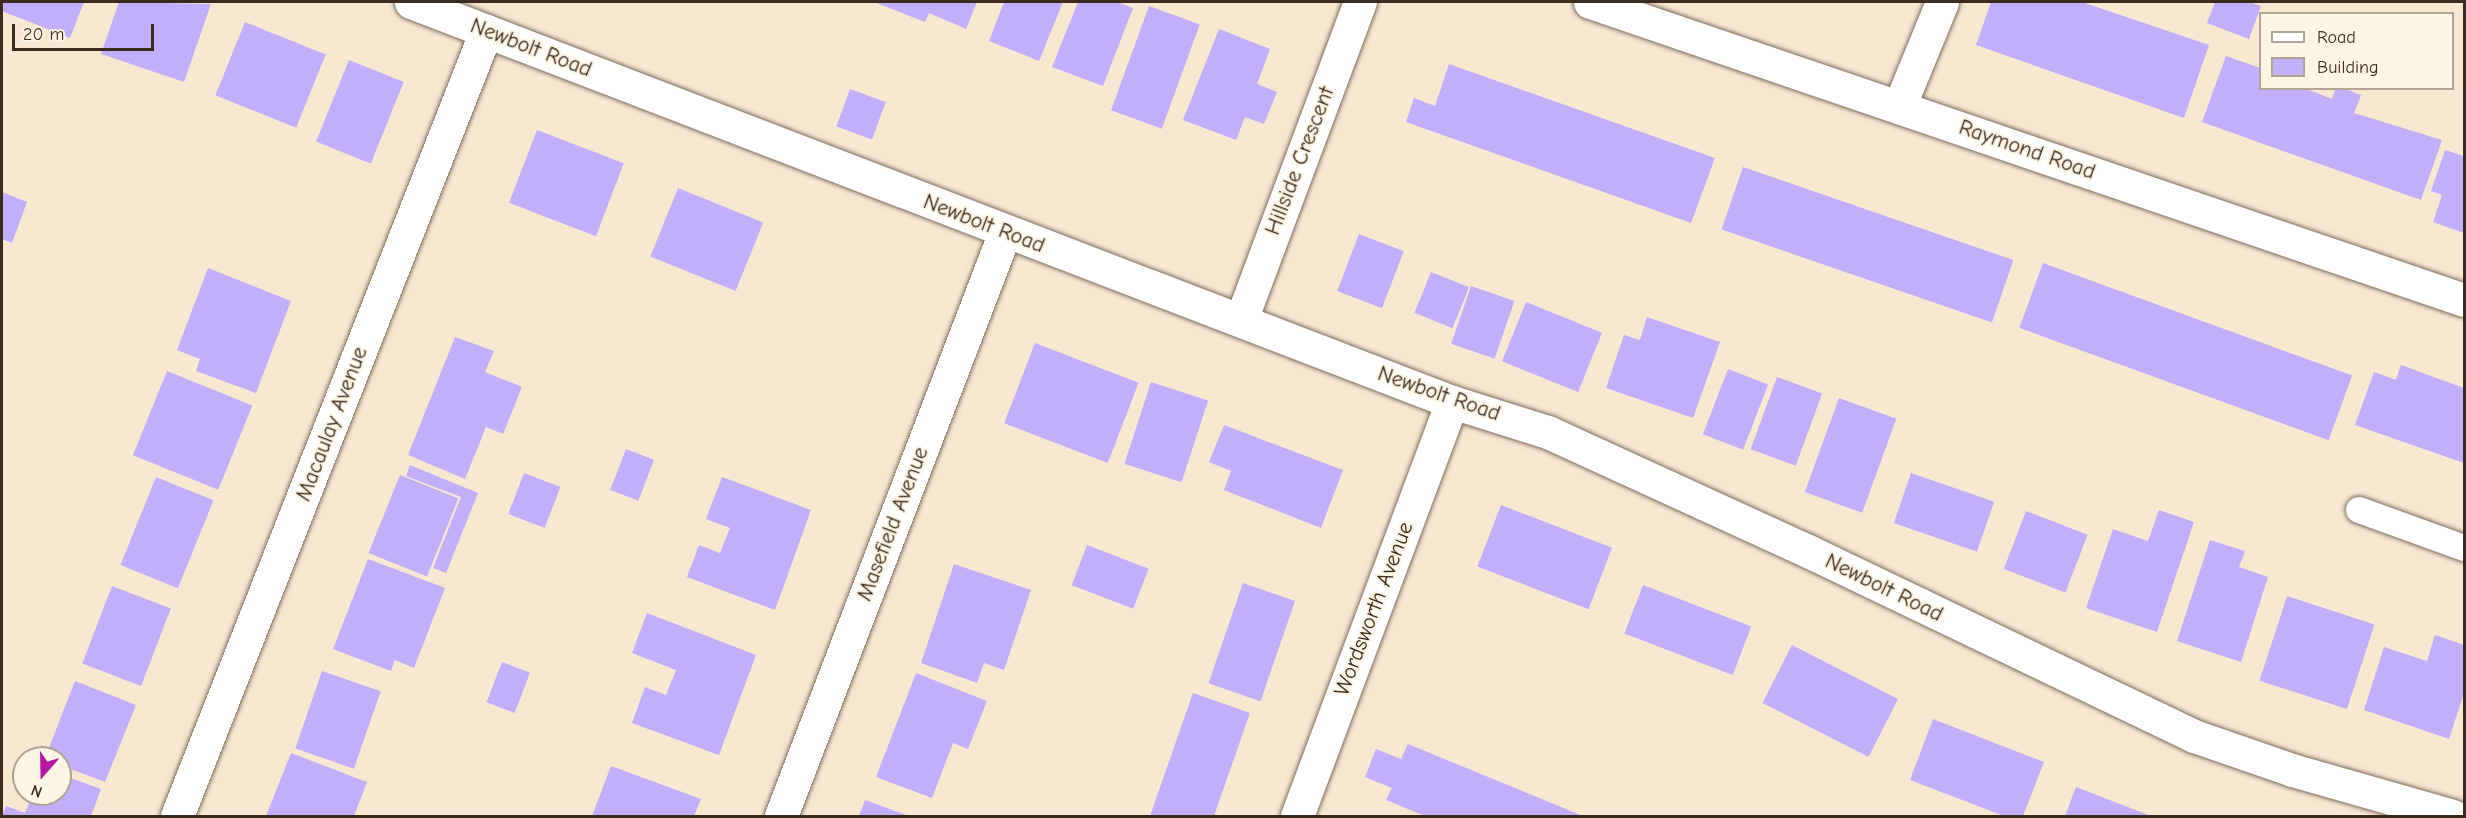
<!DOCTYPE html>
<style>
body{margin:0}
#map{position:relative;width:2466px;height:818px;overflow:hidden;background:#f8e8d2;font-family:"Comic Neue",sans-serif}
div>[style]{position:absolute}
.building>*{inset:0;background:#c1affa;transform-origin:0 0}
.roads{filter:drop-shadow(0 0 2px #7d6c5d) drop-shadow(0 0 2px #7d6c5d)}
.service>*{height:26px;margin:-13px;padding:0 13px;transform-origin:13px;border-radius:13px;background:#fff}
.minor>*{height:33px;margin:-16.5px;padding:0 16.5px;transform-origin:16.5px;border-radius:16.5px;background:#fff}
span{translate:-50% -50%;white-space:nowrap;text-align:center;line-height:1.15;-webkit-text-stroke:4.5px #fcf5e5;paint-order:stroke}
.street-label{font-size:22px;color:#3b2a1e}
.frame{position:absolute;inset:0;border:3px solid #3b2a1e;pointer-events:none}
.legend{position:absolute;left:2259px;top:12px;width:195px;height:78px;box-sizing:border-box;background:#fcf5e5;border:2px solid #afa495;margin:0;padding:8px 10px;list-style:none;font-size:18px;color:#3b2a1e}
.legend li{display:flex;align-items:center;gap:12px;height:30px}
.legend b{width:30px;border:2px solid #afa495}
.north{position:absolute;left:12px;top:746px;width:60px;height:60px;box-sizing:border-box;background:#fcf5e5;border:2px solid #afa495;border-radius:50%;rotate:200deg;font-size:16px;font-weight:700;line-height:24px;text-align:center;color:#3b2a1e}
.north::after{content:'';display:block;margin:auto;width:21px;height:27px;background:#b5179e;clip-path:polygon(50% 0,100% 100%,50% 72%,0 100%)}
.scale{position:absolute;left:12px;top:24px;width:142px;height:27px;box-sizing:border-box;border:3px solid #3b2a1e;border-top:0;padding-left:8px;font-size:18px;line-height:21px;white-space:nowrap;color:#3b2a1e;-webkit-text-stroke:4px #fcf5e5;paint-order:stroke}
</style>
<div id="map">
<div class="building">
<div style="clip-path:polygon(2px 2px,84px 2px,70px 38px,2px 11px)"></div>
<div style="clip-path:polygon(119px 2px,211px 4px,184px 82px,101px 54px)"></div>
<div style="clip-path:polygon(874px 2px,977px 2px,966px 29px,929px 13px,925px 22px)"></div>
<div style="clip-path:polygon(1004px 2px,1063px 2px,1039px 61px,989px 41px)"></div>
<div style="clip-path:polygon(1078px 2px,1117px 2px,1133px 8px,1103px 86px,1052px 67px)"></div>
<div style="clip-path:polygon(1991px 2px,2082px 2px,2209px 45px,2184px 118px,1976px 45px)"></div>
<div style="clip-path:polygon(2215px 2px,2249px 2px,2261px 6px,2249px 39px,2207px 23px)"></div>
<div style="left:1149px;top:6px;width:54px;height:111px;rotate:20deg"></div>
<div style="left:245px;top:22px;width:87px;height:79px;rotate:22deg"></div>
<div style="clip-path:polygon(1219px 29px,1270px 49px,1257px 84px,1277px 92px,1264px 124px,1245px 117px,1236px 140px,1183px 120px)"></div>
<div style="clip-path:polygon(2226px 56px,2260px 68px,2260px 88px,2304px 88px,2332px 99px,2336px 88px,2343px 88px,2361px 95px,2354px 113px,2442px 140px,2421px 200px,2202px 122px)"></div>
<div style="left:349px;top:60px;width:59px;height:88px;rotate:22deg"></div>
<div style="clip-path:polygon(1449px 64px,1715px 158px,1691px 223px,1406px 122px,1414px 98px,1435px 106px)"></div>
<div style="left:850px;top:89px;width:38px;height:40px;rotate:20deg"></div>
<div style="left:537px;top:130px;width:93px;height:78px;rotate:21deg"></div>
<div style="clip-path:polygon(2445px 150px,2464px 156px,2464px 233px,2433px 222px,2442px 195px,2431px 191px)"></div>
<div style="left:1743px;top:167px;width:286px;height:66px;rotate:19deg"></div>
<div style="left:678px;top:188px;width:92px;height:74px;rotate:22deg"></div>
<div style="clip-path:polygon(2px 192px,27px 202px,12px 243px,2px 239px)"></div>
<div style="left:1359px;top:234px;width:48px;height:61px;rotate:21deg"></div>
<div style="left:2043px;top:263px;width:329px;height:69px;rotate:20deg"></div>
<div style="clip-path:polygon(208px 268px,291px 301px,256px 393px,196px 371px,200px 359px,177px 350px)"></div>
<div style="left:1431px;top:272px;width:41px;height:44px;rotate:22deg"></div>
<div style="left:1471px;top:286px;width:46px;height:61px;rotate:19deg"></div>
<div style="left:1526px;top:302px;width:82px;height:64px;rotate:22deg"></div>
<div style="clip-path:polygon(1647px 317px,1720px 342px,1693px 418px,1606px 388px,1624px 335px,1640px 340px)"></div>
<div style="clip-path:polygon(455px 337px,494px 351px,485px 372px,522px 387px,503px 434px,486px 427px,465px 479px,408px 455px)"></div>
<div style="left:1035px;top:343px;width:111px;height:86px;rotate:21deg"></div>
<div style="clip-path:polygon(2401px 365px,2464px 388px,2464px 463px,2355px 425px,2374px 372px,2396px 380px)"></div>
<div style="left:1728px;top:369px;width:43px;height:70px;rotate:21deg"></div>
<div style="left:167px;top:371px;width:92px;height:91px;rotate:22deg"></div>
<div style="left:1777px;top:377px;width:48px;height:77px;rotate:20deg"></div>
<div style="left:1151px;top:382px;width:60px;height:86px;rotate:18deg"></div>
<div style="left:1839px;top:398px;width:61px;height:100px;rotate:20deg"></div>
<div style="clip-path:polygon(1224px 425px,1343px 470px,1321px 528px,1224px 490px,1231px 471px,1209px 462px)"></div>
<div style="left:626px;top:449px;width:30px;height:44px;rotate:21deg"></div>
<div style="clip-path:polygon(410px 465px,478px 493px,446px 573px,433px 568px,461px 497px,406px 476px)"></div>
<div style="left:524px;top:473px;width:39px;height:44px;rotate:21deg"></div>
<div style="left:1911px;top:473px;width:88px;height:53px;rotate:19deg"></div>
<div style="left:400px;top:475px;width:63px;height:84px;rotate:22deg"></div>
<div style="left:156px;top:477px;width:62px;height:95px;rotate:22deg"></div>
<div style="clip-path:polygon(722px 477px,811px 510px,775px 610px,687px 577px,699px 545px,720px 553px,730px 528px,706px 519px)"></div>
<div style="left:1501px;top:505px;width:119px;height:66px;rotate:21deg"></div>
<div style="clip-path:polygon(2159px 510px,2194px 522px,2157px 632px,2086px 608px,2113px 529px,2148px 541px)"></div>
<div style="left:2026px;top:511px;width:66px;height:62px;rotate:21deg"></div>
<div style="clip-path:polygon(2210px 540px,2245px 551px,2239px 567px,2268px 577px,2241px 662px,2177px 641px)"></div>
<div style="left:1087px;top:545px;width:66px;height:43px;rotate:21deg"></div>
<div style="clip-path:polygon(368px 559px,445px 588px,414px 668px,395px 660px,391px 671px,333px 649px)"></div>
<div style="clip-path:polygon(954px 564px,1031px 590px,1004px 670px,984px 663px,977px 683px,921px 663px)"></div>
<div style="left:1243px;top:583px;width:55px;height:106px;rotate:19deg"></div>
<div style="left:1643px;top:585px;width:116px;height:52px;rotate:21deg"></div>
<div style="left:112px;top:586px;width:63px;height:83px;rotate:21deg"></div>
<div style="left:2287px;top:596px;width:92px;height:89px;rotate:18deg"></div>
<div style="clip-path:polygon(647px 613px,756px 655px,719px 755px,632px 723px,645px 687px,666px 695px,676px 670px,632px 653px)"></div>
<div style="clip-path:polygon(2435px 635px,2464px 645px,2464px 693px,2449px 739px,2364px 710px,2384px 647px,2427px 661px)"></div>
<div style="left:1792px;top:645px;width:119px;height:65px;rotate:27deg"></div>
<div style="left:502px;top:662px;width:30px;height:43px;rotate:21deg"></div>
<div style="left:322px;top:671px;width:62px;height:82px;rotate:19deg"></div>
<div style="clip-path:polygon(916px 673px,987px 701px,968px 749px,953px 743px,932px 798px,876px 777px)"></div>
<div style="clip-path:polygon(75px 681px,136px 705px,105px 782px,60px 765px,60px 758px,45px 758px)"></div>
<div style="clip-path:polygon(1193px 693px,1250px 713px,1214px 816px,1150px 816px)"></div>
<div style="clip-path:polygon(1933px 719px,2044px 762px,2023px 816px,2004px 816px,1910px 780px)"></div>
<div style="clip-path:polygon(1408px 744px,1583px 816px,1425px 816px,1386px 800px,1392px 788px,1365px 777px,1376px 749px,1401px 759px)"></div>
<div style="clip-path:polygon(291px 753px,367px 782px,354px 816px,266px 816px)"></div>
<div style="clip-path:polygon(611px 766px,701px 799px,694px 816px,592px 816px)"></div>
<div style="clip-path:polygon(60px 774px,101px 789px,91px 816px,2px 816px,6px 806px,25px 813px,33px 794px,60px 794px)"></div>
<div style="clip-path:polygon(2076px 787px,2151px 816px,2065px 816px)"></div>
<div style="clip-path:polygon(865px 800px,909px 816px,859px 816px)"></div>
</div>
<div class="roads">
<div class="service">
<div style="left:2359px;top:510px;width:112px;rotate:19.9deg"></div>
</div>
<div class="minor">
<div style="left:411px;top:2px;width:1115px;rotate:21.02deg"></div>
<div style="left:1452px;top:402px;width:101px;rotate:17.4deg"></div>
<div style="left:1548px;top:432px;width:286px;rotate:24.6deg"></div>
<div style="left:1808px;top:551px;width:428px;rotate:25.6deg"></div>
<div style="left:2194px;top:736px;width:104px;rotate:19.1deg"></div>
<div style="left:2292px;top:770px;width:167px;rotate:15.9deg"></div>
<div style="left:1590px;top:2px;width:923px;rotate:18.83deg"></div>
<div style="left:1899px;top:107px;width:113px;rotate:-67.7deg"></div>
<div style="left:1241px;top:320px;width:340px;rotate:-69.5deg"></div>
<div style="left:177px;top:816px;width:844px;rotate:-68.51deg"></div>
<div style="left:781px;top:816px;width:625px;rotate:-69.02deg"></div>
<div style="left:1297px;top:816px;width:442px;rotate:-69.5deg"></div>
</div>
</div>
<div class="street-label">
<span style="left:531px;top:48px;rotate:21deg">Newbolt Road</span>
<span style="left:2027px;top:150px;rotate:19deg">Raymond Road</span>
<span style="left:1300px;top:161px;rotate:-69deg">Hillside Crescent</span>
<span style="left:984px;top:224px;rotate:21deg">Newbolt Road</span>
<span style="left:1439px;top:394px;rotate:19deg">Newbolt Road</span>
<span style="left:332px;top:424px;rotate:-69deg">Macaulay Avenue</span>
<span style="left:893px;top:524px;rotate:-69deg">Masefield Avenue</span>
<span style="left:1884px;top:588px;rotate:26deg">Newbolt Road</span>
<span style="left:1374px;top:609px;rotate:-69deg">Wordsworth Avenue</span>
</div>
<div class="frame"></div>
<ul class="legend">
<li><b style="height:8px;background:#fff"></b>Road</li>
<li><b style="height:16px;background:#c1affa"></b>Building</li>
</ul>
<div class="north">N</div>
<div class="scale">20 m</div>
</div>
